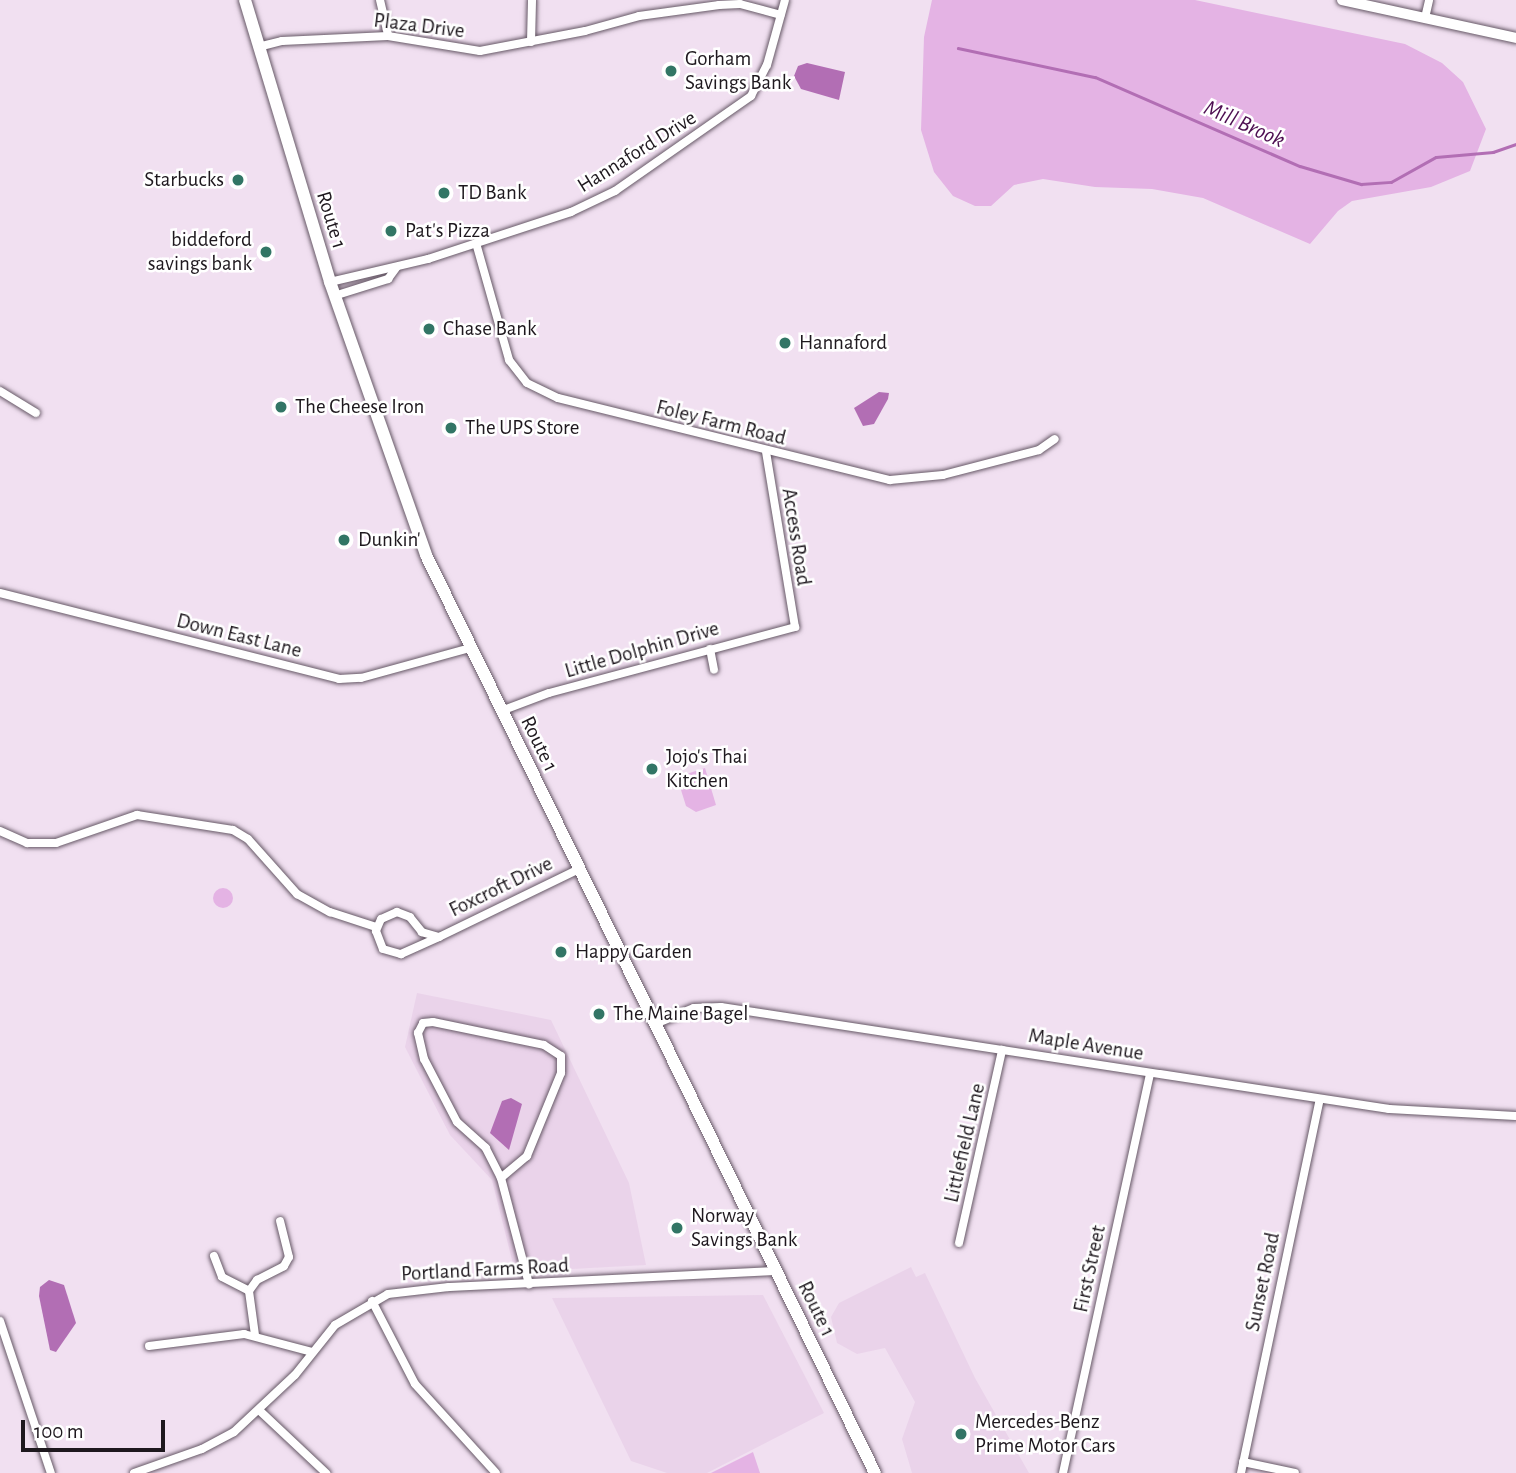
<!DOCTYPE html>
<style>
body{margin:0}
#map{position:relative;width:1516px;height:1473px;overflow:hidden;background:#f1e0f1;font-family:"Alegreya Sans",sans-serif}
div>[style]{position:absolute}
.built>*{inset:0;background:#ead3ea}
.green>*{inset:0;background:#e4b3e4}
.round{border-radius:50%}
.water>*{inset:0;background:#b26eb4}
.stream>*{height:2.5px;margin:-1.25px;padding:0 1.25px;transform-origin:1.25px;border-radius:1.25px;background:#b26eb4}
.roads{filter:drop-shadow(0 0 2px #665866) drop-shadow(0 0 2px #665866)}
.minor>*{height:8px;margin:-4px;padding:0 4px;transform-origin:4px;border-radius:4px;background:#fff}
.secondary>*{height:10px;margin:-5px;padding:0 5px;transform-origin:5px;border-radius:5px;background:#fff}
.primary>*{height:12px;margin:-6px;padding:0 6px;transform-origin:6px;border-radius:6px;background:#fff}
.dots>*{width:19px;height:19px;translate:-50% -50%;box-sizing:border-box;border:4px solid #fff;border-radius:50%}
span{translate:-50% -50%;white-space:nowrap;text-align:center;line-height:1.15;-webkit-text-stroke:5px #fff;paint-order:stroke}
.street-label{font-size:21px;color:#1e181e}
.poi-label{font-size:21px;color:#1e181e}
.left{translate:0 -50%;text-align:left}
.right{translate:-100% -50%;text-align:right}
.water-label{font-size:23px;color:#4d0e51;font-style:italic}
.scale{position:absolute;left:21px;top:1420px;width:144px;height:32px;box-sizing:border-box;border:4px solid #1e181e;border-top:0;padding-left:9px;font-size:21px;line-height:24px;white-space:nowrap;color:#1e181e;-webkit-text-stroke:5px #fff;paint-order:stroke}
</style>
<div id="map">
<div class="built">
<div style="clip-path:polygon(417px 993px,551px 1020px,629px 1183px,646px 1265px,515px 1272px,492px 1180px,450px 1135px,405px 1047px)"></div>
<div style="clip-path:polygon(911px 1267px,916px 1277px,925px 1273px,975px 1378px,1029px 1473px,912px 1473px,902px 1439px,915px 1402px,885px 1348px,857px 1354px,837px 1343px,831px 1317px,839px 1303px)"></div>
<div style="clip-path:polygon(763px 1295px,824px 1413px,707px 1473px,667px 1473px,631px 1461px,552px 1298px)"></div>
</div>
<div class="green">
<div style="clip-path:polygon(932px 0,1195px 0,1405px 44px,1442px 63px,1463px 82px,1486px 129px,1470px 171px,1431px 187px,1352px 201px,1338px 211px,1310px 244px,1203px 198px,1152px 189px,1095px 187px,1043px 179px,1014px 185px,991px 206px,975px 206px,953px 196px,934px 172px,921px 130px,924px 37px)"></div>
<div style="clip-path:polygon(705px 768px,716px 805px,696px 812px,686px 806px,677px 777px)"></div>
<div class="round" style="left:213px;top:888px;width:20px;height:20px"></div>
<div style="clip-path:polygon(753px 1452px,760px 1473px,711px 1473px)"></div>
</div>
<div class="water">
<div style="clip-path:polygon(807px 63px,845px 72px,839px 100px,801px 89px,794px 76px,798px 66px)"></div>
<div style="clip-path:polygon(879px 392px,889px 393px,888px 399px,874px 424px,863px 426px,854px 408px)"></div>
<div style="clip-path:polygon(511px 1098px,522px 1104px,509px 1150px,490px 1133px,502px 1101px)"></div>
<div style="clip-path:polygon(49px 1280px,64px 1285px,76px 1323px,56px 1352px,50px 1350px,39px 1296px,40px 1287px)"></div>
</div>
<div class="stream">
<div style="left:958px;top:48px;width:140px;rotate:12deg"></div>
<div style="left:1095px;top:77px;width:223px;rotate:23.5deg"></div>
<div style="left:1300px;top:166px;width:64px;rotate:16.4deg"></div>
<div style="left:1361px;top:184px;width:30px;rotate:-4deg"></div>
<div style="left:1391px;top:182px;width:51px;rotate:-29.1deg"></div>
<div style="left:1436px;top:157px;width:57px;rotate:-5deg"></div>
<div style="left:1493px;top:152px;width:24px;rotate:-19deg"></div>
</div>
<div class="roads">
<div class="minor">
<div style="left:380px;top:0;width:37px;rotate:77deg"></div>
<div style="left:1425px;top:18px;width:18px;rotate:-77deg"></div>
<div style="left:531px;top:42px;width:42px;rotate:-88.6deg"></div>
<div style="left:258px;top:47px;width:25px;rotate:-14deg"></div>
<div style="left:282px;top:41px;width:106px;rotate:-2.7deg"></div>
<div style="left:388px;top:36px;width:93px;rotate:9.3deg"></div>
<div style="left:480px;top:51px;width:107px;rotate:-10.8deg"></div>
<div style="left:585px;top:31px;width:56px;rotate:-15.5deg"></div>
<div style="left:639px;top:16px;width:81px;rotate:-7.8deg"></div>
<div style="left:719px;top:5px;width:21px;rotate:-3deg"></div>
<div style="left:740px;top:4px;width:42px;rotate:15deg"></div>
<div style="left:476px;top:243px;width:122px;rotate:74.2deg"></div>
<div style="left:509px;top:360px;width:29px;rotate:52deg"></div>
<div style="left:527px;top:383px;width:34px;rotate:26deg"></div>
<div style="left:558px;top:398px;width:342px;rotate:13.9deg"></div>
<div style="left:890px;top:480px;width:53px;rotate:-5.4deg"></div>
<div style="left:943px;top:475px;width:99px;rotate:-14.6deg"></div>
<div style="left:1039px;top:450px;width:19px;rotate:-35deg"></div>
<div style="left:330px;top:282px;width:101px;rotate:-13.2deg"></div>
<div style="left:428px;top:259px;width:151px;rotate:-18.2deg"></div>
<div style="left:571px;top:212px;width:49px;rotate:-25.5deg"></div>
<div style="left:615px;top:191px;width:166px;rotate:-34.9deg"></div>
<div style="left:751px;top:96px;width:35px;rotate:-63deg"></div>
<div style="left:767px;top:65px;width:67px;rotate:-74.5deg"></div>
<div style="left:334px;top:296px;width:57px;rotate:-17.5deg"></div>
<div style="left:388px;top:279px;width:14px;rotate:-54deg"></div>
<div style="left:0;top:391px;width:42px;rotate:31.4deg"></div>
<div style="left:0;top:593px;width:350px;rotate:14.2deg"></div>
<div style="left:339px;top:679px;width:22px;rotate:-3deg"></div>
<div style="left:361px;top:678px;width:113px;rotate:-15.4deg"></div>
<div style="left:710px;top:649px;width:21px;rotate:79deg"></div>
<div style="left:501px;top:711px;width:51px;rotate:-20.6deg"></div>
<div style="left:549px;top:693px;width:255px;rotate:-15deg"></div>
<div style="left:795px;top:627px;width:177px;rotate:-99.4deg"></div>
<div style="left:0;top:831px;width:30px;rotate:24deg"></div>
<div style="left:27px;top:843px;width:29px"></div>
<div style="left:56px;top:843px;width:86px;rotate:-19.1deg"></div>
<div style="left:137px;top:815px;width:97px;rotate:8.9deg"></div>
<div style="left:233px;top:830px;width:17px;rotate:31deg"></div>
<div style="left:248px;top:839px;width:74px;rotate:48.3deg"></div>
<div style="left:297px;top:894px;width:38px;rotate:29deg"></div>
<div style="left:330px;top:912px;width:48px;rotate:18.1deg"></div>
<div style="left:439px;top:937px;width:18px;rotate:-164deg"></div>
<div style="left:422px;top:932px;width:19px;rotate:-129deg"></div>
<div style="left:410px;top:917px;width:14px;rotate:-159deg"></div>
<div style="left:397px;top:912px;width:17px;rotate:156deg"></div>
<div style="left:381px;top:919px;width:13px;rotate:113deg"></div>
<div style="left:376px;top:931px;width:19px;rotate:69deg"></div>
<div style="left:383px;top:949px;width:19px;rotate:16deg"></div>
<div style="left:401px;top:954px;width:42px;rotate:-24.1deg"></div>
<div style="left:439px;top:937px;width:156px;rotate:-25.9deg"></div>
<div style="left:433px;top:1022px;width:113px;rotate:11.7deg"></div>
<div style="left:544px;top:1045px;width:20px;rotate:33deg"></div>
<div style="left:561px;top:1056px;width:17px;rotate:90deg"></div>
<div style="left:561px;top:1073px;width:90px;rotate:112.3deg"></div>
<div style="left:527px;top:1156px;width:34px;rotate:140deg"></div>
<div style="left:501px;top:1178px;width:34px;rotate:-117deg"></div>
<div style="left:486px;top:1148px;width:39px;rotate:-138deg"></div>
<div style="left:457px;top:1122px;width:71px;rotate:-117.6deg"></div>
<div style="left:424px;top:1059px;width:27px;rotate:-103deg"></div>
<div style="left:418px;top:1033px;width:11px;rotate:-63deg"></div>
<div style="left:423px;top:1023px;width:10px;rotate:-6deg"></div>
<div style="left:655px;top:1024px;width:42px;rotate:-22.3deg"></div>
<div style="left:694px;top:1008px;width:27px;rotate:-2deg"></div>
<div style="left:721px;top:1007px;width:676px;rotate:8.68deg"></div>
<div style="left:1389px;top:1109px;width:127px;rotate:3.2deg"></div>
<div style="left:501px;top:1178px;width:110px;rotate:75.2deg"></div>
<div style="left:959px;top:1243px;width:198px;rotate:-77.4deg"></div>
<div style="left:214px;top:1256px;width:22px;rotate:69deg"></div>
<div style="left:222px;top:1277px;width:30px;rotate:27deg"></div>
<div style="left:372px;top:1301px;width:93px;rotate:62.6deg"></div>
<div style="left:415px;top:1384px;width:120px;rotate:47.7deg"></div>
<div style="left:0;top:1321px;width:160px;rotate:71.5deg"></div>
<div style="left:255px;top:1335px;width:44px;rotate:-97.8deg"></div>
<div style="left:249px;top:1291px;width:14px;rotate:-54deg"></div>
<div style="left:257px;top:1280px;width:30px;rotate:-27deg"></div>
<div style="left:284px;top:1266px;width:10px;rotate:-61deg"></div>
<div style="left:289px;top:1257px;width:37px;rotate:-104deg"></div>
<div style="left:149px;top:1346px;width:96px;rotate:-7.2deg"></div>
<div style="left:244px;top:1334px;width:70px;rotate:14.8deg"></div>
<div style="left:260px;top:1411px;width:91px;rotate:43.2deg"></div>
<div style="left:1243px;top:1462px;width:53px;rotate:11.9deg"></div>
<div style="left:134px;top:1473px;width:72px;rotate:-19.4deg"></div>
<div style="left:202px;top:1449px;width:36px;rotate:-28deg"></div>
<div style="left:234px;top:1432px;width:83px;rotate:-43.1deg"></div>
<div style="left:295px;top:1375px;width:64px;rotate:-51.3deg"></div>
<div style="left:335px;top:1325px;width:61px;rotate:-30.3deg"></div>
<div style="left:388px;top:1294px;width:61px;rotate:-6.5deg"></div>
<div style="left:449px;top:1287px;width:327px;rotate:-2.8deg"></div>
<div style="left:1063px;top:1473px;width:409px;rotate:-77.7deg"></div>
<div style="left:1241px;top:1473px;width:382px;rotate:-78.1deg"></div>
</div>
<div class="secondary">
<div style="left:1342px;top:0;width:178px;rotate:12.3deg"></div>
</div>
<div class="primary">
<div style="left:245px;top:0;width:295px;rotate:73.2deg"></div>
<div style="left:330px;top:282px;width:289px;rotate:70.6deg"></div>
<div style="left:426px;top:555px;width:1022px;rotate:63.94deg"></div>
</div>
</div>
<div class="dots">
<div style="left:671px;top:71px;background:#327565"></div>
<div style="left:238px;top:180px;background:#327565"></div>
<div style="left:444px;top:193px;background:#327565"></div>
<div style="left:391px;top:231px;background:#327565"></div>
<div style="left:266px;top:252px;background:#327565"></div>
<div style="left:429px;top:329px;background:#327565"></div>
<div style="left:785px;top:343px;background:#327565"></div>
<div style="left:281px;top:407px;background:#327565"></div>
<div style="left:451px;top:428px;background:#327565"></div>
<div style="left:344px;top:540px;background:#327565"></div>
<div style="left:652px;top:769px;background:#327565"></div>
<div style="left:561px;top:952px;background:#327565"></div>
<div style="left:599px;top:1014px;background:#327565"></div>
<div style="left:677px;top:1228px;background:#327565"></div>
<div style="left:961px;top:1434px;background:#327565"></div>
</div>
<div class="street-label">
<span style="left:419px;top:26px;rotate:7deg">Plaza Drive</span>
<span style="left:637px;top:152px;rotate:-32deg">Hannaford Drive</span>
<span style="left:331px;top:220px;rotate:73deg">Route 1</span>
<span style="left:721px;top:423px;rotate:14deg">Foley Farm Road</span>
<span style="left:796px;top:537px;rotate:81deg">Access Road</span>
<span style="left:239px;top:636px;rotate:14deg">Down East Lane</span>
<span style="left:642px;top:650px;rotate:-16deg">Little Dolphin Drive</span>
<span style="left:539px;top:744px;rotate:64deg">Route 1</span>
<span style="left:501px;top:887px;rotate:-26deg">Foxcroft Drive</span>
<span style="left:1086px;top:1045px;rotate:9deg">Maple Avenue</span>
<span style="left:965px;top:1143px;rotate:-77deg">Littlefield Lane</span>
<span style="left:1090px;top:1269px;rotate:-78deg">First Street</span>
<span style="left:485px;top:1270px;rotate:-3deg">Portland Farms Road</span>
<span style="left:1263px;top:1282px;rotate:-78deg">Sunset Road</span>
<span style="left:816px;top:1309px;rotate:64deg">Route 1</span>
</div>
<div class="poi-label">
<span class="left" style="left:685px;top:71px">Gorham<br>Savings Bank</span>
<span class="right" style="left:224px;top:180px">Starbucks</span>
<span class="left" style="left:458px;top:193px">TD Bank</span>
<span class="left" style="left:405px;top:231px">Pat's Pizza</span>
<span class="right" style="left:252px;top:252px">biddeford<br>savings bank</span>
<span class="left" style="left:443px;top:329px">Chase Bank</span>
<span class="left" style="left:799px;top:343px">Hannaford</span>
<span class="left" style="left:295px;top:407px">The Cheese Iron</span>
<span class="left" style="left:465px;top:428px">The UPS Store</span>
<span class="left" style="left:358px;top:540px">Dunkin'</span>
<span class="left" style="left:666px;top:769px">Jojo's Thai<br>Kitchen</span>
<span class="left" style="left:575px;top:952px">Happy Garden</span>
<span class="left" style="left:613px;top:1014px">The Maine Bagel</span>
<span class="left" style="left:691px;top:1228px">Norway<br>Savings Bank</span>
<span class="left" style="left:975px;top:1434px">Mercedes-Benz<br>Prime Motor Cars</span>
</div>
<div class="water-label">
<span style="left:1244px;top:125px;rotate:24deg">Mill Brook</span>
</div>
<div class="scale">100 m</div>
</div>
